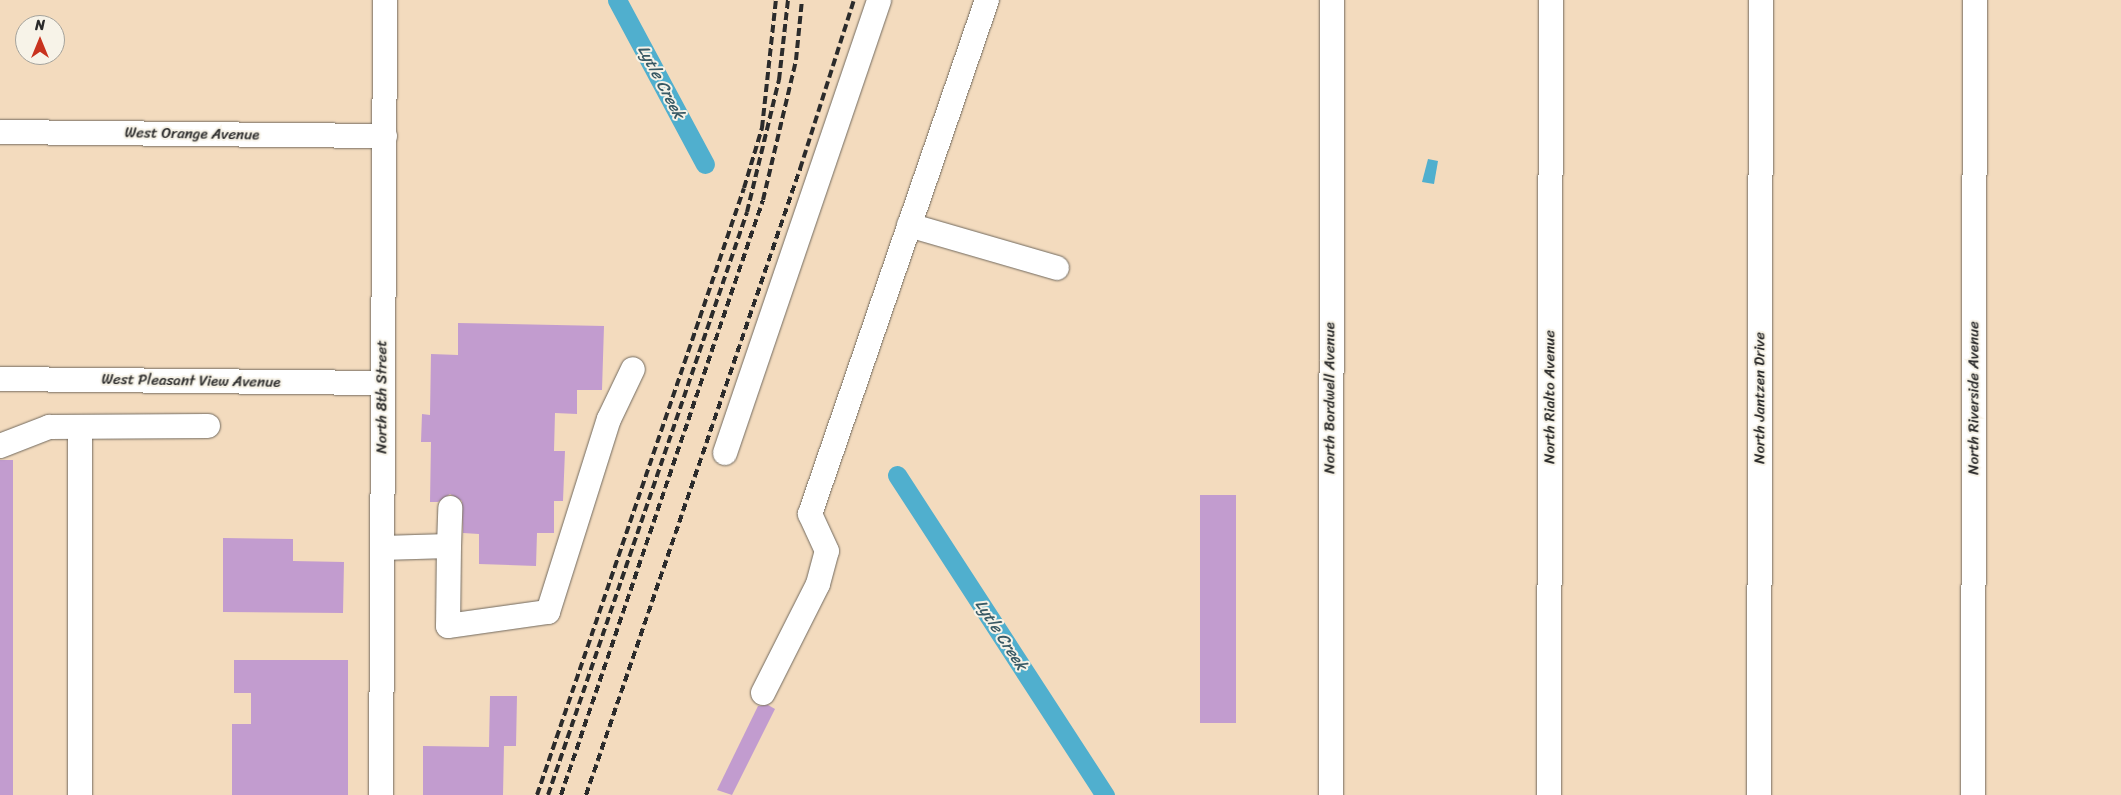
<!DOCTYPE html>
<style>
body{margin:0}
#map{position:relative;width:2121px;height:795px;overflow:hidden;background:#f3dbbe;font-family:Sriracha,sans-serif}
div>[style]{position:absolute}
.water>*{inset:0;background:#50afce}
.canal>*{height:19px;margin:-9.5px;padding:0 9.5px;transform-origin:9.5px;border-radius:9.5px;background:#50afce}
.building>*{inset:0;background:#c29ccf;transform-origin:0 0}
.roads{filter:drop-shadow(0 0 1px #71695e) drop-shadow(0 0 1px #71695e)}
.minor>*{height:24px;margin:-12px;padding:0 12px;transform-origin:12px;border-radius:12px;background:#fff}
.rail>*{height:4px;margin-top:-2px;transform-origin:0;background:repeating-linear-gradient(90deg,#2b2b2b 0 8px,transparent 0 12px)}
span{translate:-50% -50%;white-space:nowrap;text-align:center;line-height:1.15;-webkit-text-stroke:4px #f7f3e8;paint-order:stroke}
.street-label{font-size:15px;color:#2b2b2b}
.water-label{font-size:16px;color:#385964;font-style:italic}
.north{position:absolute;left:15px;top:15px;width:50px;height:50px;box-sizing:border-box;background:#f7f3e8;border:1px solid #a5a39c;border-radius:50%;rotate:0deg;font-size:14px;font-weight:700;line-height:20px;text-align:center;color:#2b2b2b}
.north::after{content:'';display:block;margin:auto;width:18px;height:22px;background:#c8321e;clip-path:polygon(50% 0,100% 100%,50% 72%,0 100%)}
</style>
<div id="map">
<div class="water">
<div style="clip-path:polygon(1428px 159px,1438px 161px,1434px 184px,1422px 182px)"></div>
</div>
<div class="canal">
<div style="left:617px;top:0;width:186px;rotate:61.8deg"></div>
<div style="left:897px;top:475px;width:382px;rotate:57deg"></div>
</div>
<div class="building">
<div style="clip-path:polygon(458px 323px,604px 326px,602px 390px,577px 390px,577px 414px,555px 413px,554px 451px,565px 451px,563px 501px,554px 501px,554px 533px,537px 533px,536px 566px,479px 564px,479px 534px,463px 533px,462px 501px,450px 494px,438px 502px,430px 502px,431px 442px,421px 442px,422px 414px,430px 415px,431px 354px,458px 355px)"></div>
<div style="left:0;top:460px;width:13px;height:335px"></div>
<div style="left:1200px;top:495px;width:36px;height:228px"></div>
<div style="clip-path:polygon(223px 538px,293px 539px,293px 561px,344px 562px,343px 613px,223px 612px)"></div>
<div style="clip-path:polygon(234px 660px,348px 660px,348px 795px,232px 795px,232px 724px,251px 724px,251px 693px,234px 693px)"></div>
<div style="clip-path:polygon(490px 696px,517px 696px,516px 746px,504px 746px,503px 795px,423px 795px,423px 746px,489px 747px)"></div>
<div style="clip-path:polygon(768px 705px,775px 709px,732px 795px,717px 790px,758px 706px)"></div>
</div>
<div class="roads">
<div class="minor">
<div style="left:0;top:132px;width:385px;rotate:0.6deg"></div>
<div style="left:909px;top:225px;width:154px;rotate:16.2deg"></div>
<div style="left:0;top:379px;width:382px;rotate:0.6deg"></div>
<div style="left:80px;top:427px;width:368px;rotate:90deg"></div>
<div style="left:0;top:446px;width:53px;rotate:-21.2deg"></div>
<div style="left:49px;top:427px;width:159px;rotate:-0.4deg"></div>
<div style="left:725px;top:453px;width:478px;rotate:-71.2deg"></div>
<div style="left:449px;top:546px;width:38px;rotate:-88deg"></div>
<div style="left:382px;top:548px;width:67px;rotate:-1.7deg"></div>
<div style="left:449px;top:546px;width:80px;rotate:90.7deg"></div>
<div style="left:448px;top:626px;width:101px;rotate:-8deg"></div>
<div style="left:548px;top:612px;width:202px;rotate:-72.5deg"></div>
<div style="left:609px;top:419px;width:55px;rotate:-64.4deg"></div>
<div style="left:763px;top:693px;width:122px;rotate:-63.2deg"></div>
<div style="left:818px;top:584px;width:34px;rotate:-75deg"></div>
<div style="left:827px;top:551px;width:41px;rotate:-114.7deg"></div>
<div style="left:810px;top:514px;width:544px;rotate:-71deg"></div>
<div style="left:381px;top:795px;width:795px;rotate:-89.71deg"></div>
<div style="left:1331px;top:795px;width:795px;rotate:-89.93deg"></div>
<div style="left:1549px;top:795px;width:795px;rotate:-89.86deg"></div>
<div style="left:1759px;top:795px;width:795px;rotate:-89.86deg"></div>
<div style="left:1973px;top:795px;width:795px;rotate:-89.86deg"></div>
</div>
</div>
<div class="rail">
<div style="left:537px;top:795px;width:641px;rotate:-71.17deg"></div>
<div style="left:744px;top:188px;width:63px;rotate:-73.3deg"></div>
<div style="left:762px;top:128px;width:129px;rotate:-83.8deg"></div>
<div style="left:548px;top:795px;width:616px;rotate:-71.15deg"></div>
<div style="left:747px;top:212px;width:136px;rotate:-76.4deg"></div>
<div style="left:779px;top:80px;width:81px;rotate:-83.6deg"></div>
<div style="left:561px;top:795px;width:628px;rotate:-71.25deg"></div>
<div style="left:763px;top:200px;width:144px;rotate:-76.7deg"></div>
<div style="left:796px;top:60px;width:60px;rotate:-84.3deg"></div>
<div style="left:586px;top:795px;width:662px;rotate:-71.13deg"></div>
<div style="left:800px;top:169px;width:177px;rotate:-72.3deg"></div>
</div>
<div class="street-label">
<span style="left:192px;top:134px;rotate:1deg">West Orange Avenue</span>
<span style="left:191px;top:381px;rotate:1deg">West Pleasant View Avenue</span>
<span style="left:382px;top:397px;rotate:-90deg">North 8th Street</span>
<span style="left:1550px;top:397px;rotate:-90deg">North Rialto Avenue</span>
<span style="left:1330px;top:398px;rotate:-90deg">North Bordwell Avenue</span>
<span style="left:1760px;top:398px;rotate:-90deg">North Jantzen Drive</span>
<span style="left:1974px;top:398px;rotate:-90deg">North Riverside Avenue</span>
</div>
<div class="water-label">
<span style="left:661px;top:82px;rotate:62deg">Lytle Creek</span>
<span style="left:1001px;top:635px;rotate:57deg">Lytle Creek</span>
</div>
<div class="north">N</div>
</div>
